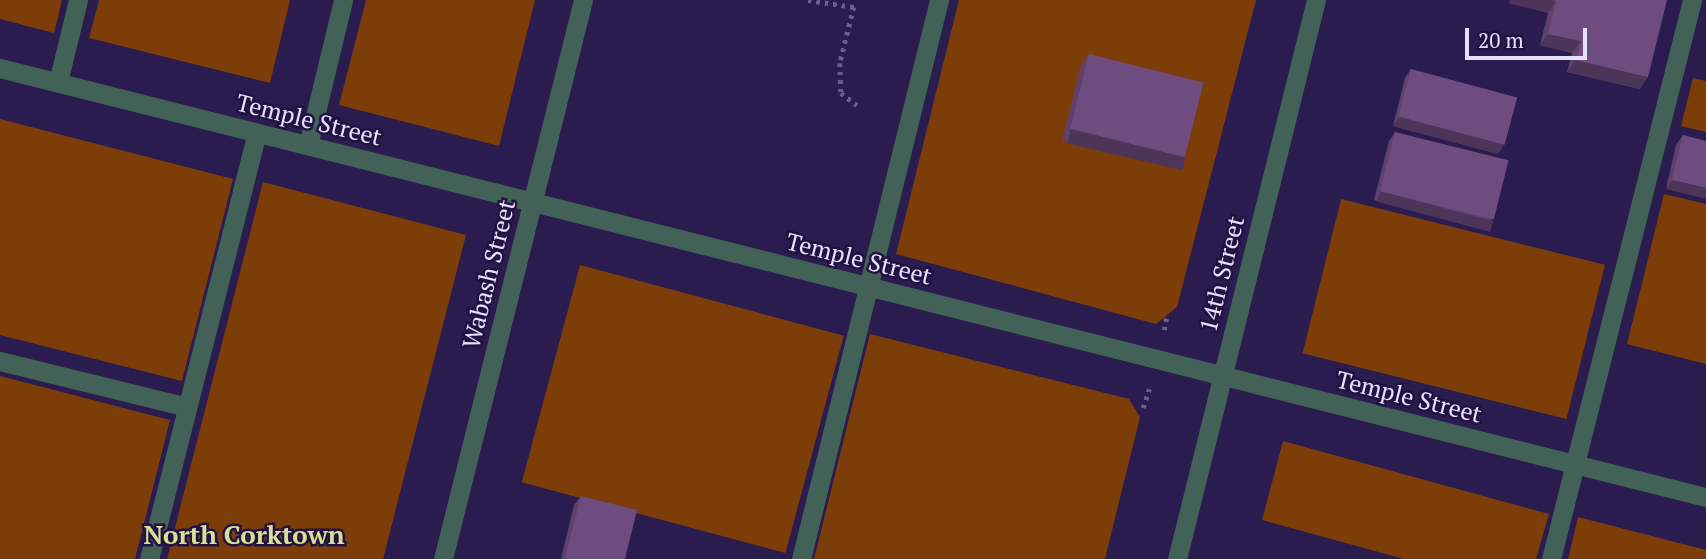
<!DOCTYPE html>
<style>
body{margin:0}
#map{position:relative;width:1706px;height:559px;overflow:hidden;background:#2b1c4f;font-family:"PT Serif",serif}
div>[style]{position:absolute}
.green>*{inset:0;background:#7c3d09;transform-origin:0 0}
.path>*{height:4.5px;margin-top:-2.25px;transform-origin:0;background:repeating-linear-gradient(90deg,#695e89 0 3.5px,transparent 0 8.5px)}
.service>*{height:19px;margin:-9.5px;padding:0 9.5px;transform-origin:9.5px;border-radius:9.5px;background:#426258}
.minor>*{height:19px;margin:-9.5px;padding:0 9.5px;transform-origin:9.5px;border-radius:9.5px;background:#426258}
.tertiary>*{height:19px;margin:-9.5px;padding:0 9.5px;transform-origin:9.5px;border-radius:9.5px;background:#426258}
.wall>*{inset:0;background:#5f416e}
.shaded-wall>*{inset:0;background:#4d355a;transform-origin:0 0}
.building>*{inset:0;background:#6e4c80;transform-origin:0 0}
span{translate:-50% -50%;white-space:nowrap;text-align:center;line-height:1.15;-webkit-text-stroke:5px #221244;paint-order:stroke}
.street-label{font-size:24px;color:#e5e0fb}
.neighbourhood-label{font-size:26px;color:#d8e092;font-weight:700}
.scale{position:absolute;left:1465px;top:28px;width:122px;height:32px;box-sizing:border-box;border:4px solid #e5e0fb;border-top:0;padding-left:9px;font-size:21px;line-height:24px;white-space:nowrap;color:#e5e0fb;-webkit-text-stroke:5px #221244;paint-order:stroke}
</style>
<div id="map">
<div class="green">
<div style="clip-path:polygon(0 0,62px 0,54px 33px,0 19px)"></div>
<div style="clip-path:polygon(99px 0,290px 0,270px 83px,89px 38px)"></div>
<div style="clip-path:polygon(366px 0,535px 0,499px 146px,339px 105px)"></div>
<div style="clip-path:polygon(959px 0,1256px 0,1177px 307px,1156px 324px,896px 254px)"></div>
<div style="clip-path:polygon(1693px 78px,1706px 81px,1706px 132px,1681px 126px)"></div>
<div style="clip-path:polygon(0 119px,233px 179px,182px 381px,0 335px)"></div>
<div style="clip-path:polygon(263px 182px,466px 235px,383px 559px,167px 559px)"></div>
<div style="clip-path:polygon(1664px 194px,1706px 204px,1706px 364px,1627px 344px)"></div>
<div style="left:1341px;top:199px;width:272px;height:159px;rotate:14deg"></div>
<div style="left:580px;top:265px;width:273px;height:225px;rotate:15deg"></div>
<div style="clip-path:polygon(870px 334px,1129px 399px,1140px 417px,1105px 559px,814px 559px)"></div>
<div style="clip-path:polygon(0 376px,170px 420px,135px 559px,0 559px)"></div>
<div style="clip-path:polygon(1283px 441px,1549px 514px,1536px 559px,1404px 559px,1262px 520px)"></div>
<div style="clip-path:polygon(1578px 517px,1706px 550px,1706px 559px,1568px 559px)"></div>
</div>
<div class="path">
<div style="left:808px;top:0;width:47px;rotate:8.7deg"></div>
<div style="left:854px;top:7px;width:58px;rotate:104deg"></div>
<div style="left:840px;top:63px;width:30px;rotate:88deg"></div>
<div style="left:841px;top:93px;width:20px;rotate:37deg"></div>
<div style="left:1164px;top:330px;width:15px;rotate:-79deg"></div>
<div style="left:1143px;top:408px;width:20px;rotate:-72deg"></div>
</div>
<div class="service">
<div style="left:58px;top:82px;width:84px;rotate:-76.3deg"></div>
<div style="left:0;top:361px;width:193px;rotate:13.8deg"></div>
<div style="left:149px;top:559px;width:439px;rotate:-75.8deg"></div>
<div style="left:801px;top:559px;width:576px;rotate:-76.13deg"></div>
<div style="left:1551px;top:559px;width:577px;rotate:-75.84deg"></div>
</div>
<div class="minor">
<div style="left:0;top:68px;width:1759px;rotate:14.12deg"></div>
<div style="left:308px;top:145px;width:149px;rotate:-76.4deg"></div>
<div style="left:443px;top:559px;width:576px;rotate:-75.94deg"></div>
</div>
<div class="tertiary">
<div style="left:1177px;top:559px;width:576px;rotate:-76.04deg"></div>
</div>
<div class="wall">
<div style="clip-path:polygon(1510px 0,1667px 0,1640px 89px,1567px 72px,1572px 53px,1540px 45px,1548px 13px,1509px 3px)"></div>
<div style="clip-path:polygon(1089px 54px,1178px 168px,1062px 141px,1081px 66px)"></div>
<div style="clip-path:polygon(1411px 69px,1504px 144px,1498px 154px,1393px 126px,1405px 78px)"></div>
<div style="clip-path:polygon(1395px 132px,1493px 221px,1487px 230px,1374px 200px,1389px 141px)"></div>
<div style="clip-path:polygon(1683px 135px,1706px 141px,1666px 189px,1676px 145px)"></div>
<div style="clip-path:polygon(581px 496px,625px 559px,561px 559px,574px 505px)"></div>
</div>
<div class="shaded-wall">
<div style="clip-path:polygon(1511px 0,1553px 0,1556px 1px,1548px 13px,1509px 3px)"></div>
<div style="clip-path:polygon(1548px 34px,1581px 41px,1572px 53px,1540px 45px)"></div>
<div style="clip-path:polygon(1576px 60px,1648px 77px,1640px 89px,1567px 72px)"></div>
<div style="clip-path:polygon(1399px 117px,1504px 144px,1498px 154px,1393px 126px)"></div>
<div style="left:1071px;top:129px;width:118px;height:15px;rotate:13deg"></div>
<div style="clip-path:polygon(1672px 180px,1706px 188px,1706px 199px,1666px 189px)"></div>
<div style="left:1380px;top:191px;width:117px;height:11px;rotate:15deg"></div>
</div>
<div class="building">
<div style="clip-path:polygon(1553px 0,1667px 0,1648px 77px,1576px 60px,1581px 41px,1548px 34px,1556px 1px)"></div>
<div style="left:1089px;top:54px;width:118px;height:77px;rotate:14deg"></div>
<div style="left:1411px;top:69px;width:110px;height:49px;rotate:15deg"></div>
<div style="left:1395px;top:132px;width:117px;height:61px;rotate:14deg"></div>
<div style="clip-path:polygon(1683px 135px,1706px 141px,1706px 188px,1672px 180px)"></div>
<div style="clip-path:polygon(581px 496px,637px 510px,625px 559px,565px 559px)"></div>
</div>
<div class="street-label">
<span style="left:309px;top:120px;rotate:14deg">Temple Street</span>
<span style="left:859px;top:259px;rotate:14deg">Temple Street</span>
<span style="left:489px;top:274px;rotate:-76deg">Wabash Street</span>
<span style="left:1222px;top:274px;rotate:-76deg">14th Street</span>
<span style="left:1409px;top:397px;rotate:14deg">Temple Street</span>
</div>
<div class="neighbourhood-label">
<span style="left:244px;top:535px">North Corktown</span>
</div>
<div class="scale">20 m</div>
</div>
